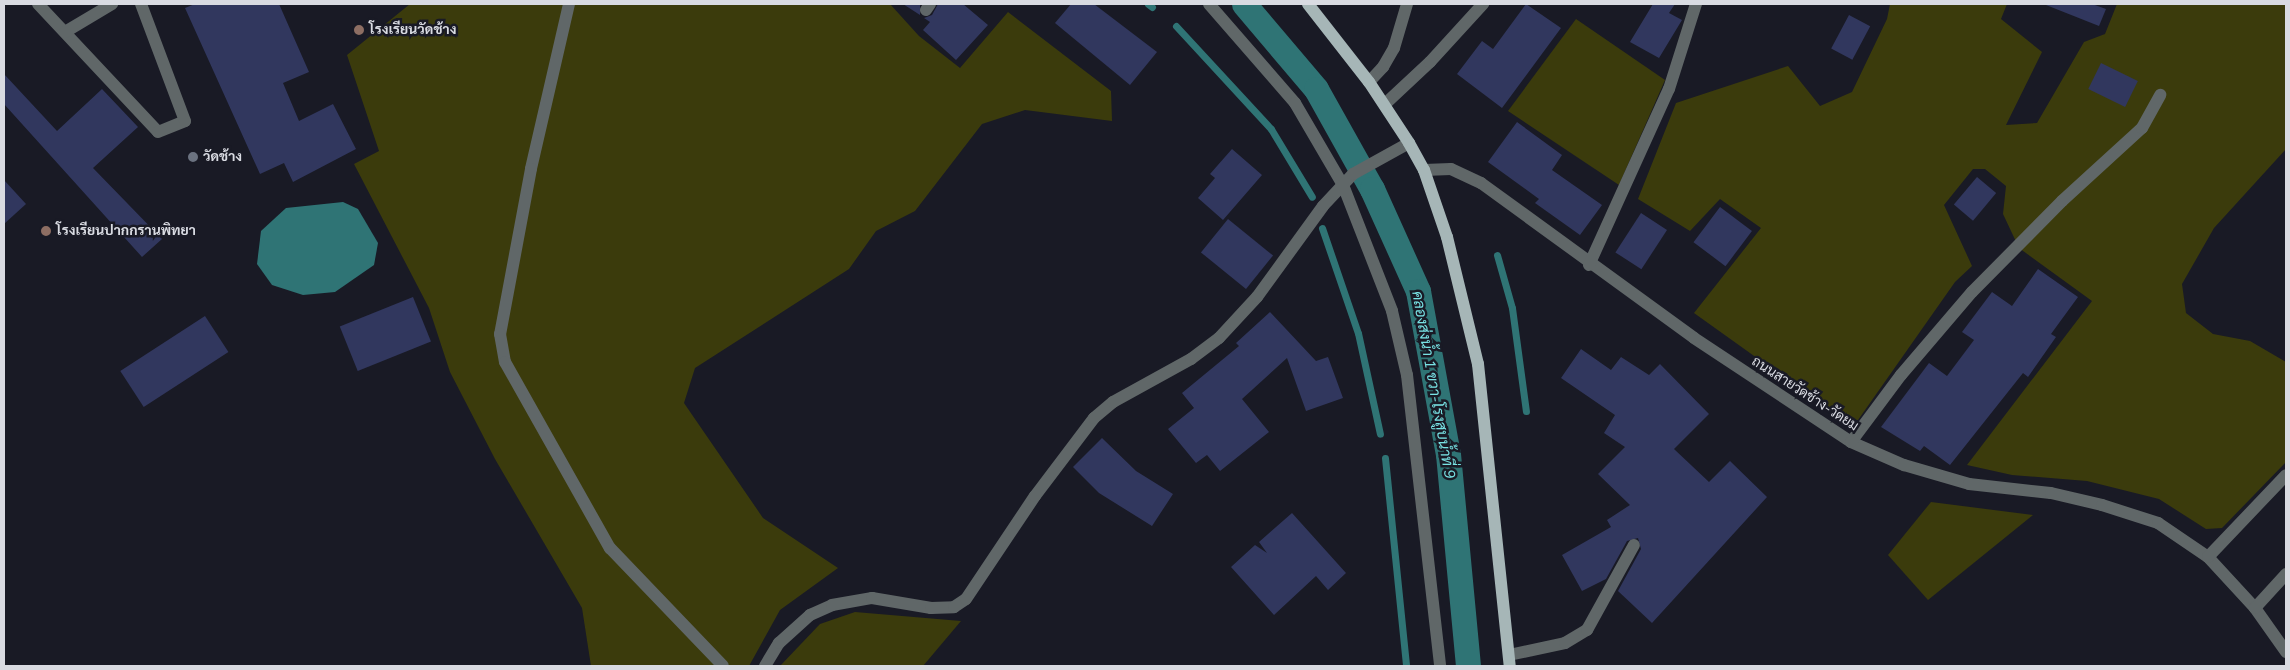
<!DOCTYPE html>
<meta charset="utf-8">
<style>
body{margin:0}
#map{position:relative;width:2290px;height:670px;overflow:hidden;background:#191a25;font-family:"Nunito Sans",Sarabun,sans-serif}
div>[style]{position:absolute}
.green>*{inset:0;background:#3b3b0c}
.water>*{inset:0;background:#2f7475}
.stream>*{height:7px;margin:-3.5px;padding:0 3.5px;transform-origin:3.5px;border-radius:3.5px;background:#2f7475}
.canal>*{height:25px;margin:-12.5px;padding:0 12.5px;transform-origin:12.5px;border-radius:12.5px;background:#2f7475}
.building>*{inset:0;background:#31375e;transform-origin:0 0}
.minor>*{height:12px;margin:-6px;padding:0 6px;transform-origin:6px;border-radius:6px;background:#606768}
.major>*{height:12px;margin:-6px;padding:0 6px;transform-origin:6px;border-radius:6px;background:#a6b6b7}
.dots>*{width:14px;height:14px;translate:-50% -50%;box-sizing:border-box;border:2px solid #191a25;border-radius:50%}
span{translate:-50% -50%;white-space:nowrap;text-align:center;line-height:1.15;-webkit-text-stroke:5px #191a25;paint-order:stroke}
.poi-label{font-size:14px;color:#d9dbe2;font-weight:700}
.left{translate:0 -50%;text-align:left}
.street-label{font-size:14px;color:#d9dbe2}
.water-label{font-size:15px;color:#79e3e5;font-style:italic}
.frame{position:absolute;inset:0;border:5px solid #d9dbe2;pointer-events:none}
</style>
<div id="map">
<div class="green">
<div style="clip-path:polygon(410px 4px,890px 4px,919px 36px,960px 68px,1008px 12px,1111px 91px,1112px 121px,1025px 110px,982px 124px,915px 211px,876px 231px,849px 269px,695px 368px,684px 403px,763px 518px,838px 568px,780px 610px,749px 666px,591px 666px,582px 608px,495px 459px,450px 372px,429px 308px,354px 164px,379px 151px,347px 55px)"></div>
<div style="clip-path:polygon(1890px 4px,2007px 4px,2001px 19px,2042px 52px,2006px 125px,2037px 123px,2084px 42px,2105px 34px,2117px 4px,2286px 4px,2286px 149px,2214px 228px,2182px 284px,2186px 313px,2213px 334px,2250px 341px,2286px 362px,2286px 462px,2222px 528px,2206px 529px,2159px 499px,2087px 481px,2012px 475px,1967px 465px,2092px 301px,2019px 248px,2003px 214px,2006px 186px,1985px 169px,1973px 169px,1944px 205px,1972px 266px,1955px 282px,1858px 420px,1842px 419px,1694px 313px,1761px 228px,1720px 199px,1690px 231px,1638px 199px,1676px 103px,1788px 66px,1820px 106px,1852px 92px,1887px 19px)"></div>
<div style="clip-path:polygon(1576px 19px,1665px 80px,1619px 185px,1508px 111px)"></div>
<div style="clip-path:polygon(1931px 502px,2033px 515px,1928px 600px,1888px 555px)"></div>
<div style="clip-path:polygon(855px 612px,961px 621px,923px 666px,780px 666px,820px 624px)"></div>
</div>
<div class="water">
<div style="clip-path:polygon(343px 202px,358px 209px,378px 243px,374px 265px,335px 292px,303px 295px,272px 285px,257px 264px,261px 231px,286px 208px)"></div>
</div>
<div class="stream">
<div style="left:1148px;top:4px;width:5px;rotate:37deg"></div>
<div style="left:1176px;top:26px;width:140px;rotate:47.3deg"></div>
<div style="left:1271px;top:129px;width:79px;rotate:58.9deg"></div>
<div style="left:1322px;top:228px;width:111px;rotate:71.1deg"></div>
<div style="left:1358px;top:333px;width:103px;rotate:77.7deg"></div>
<div style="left:1497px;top:255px;width:55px;rotate:74.2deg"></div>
<div style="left:1512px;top:308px;width:104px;rotate:82.3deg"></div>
<div style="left:1385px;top:458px;width:209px;rotate:84.2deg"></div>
</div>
<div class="canal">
<div style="left:1244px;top:4px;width:111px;rotate:49.7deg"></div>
<div style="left:1316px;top:89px;width:115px;rotate:60.8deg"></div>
<div style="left:1372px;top:189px;width:112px;rotate:65.7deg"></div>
<div style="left:1418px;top:291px;width:166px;rotate:79.6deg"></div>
<div style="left:1448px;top:454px;width:213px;rotate:84.6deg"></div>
</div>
<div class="building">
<div style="clip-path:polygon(195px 4px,279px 4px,309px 72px,283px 83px,299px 121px,333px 104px,356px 149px,293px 182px,284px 163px,260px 174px,185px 8px)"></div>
<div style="clip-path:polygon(903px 4px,920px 4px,920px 15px)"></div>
<div style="clip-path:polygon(938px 4px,963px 4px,988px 25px,956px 60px,923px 30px,930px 22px,924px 18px,932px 15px)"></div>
<div style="clip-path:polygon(1071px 4px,1094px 4px,1157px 52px,1130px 85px,1055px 23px)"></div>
<div style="clip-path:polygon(1526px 4px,1561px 28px,1502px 108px,1457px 74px,1482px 41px,1493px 49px)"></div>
<div style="clip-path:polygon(1653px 4px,1675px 4px,1669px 13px,1682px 20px,1659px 58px,1630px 42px)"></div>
<div style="clip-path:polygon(2092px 4px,2106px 9px,2099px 26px,2046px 5px)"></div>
<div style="left:1849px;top:15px;width:24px;height:38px;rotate:28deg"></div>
<div style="left:2101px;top:63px;width:41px;height:29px;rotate:26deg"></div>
<div style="clip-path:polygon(4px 74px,57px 131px,102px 89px,138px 127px,93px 168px,162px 239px,142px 257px,4px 104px)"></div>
<div style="clip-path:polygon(1517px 122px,1562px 155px,1552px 170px,1602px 205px,1580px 235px,1535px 203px,1539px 199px,1488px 162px)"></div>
<div style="clip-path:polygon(1232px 149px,1262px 175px,1223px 220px,1198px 198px,1215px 178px,1210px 174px)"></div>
<div style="left:1977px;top:177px;width:25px;height:36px;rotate:40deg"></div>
<div style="clip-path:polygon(4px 180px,26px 204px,4px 224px)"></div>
<div style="left:1720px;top:207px;width:40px;height:44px;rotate:37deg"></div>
<div style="left:1641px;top:213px;width:31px;height:47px;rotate:33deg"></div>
<div style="left:1228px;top:219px;width:58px;height:43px;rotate:39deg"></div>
<div style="clip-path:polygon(2038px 269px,2078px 297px,2051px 334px,2056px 337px,2028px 377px,2023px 373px,1950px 465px,1924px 446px,1920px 451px,1881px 427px,1929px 363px,1947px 376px,1974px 340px,1962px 332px,1992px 292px,2012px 306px)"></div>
<div style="left:413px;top:297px;width:48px;height:79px;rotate:68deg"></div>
<div style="clip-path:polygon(1270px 312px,1316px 361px,1328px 357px,1343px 398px,1306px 411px,1287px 358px,1242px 399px,1269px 432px,1220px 471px,1207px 455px,1196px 463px,1168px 429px,1194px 408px,1182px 393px,1239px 346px,1236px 343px)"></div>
<div style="left:205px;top:316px;width:43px;height:101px;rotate:57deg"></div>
<div style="clip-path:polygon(1581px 349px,1611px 370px,1621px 357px,1649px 375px,1660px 364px,1709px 414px,1674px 449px,1709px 482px,1730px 461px,1767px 497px,1652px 623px,1618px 591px,1641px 549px,1638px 538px,1627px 541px,1606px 579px,1582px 591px,1562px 555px,1611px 527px,1607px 520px,1630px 505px,1598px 474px,1625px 447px,1604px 433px,1615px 415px,1561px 378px)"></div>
<div style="clip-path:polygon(1102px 438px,1136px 471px,1173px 494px,1152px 526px,1099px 493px,1073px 467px)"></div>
<div style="clip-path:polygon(1292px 513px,1346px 573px,1328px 590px,1316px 576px,1274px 615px,1231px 567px,1255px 545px,1267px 553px,1259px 542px)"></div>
</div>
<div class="minor">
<div style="left:38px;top:4px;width:175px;rotate:46.8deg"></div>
<div style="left:158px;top:132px;width:29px;rotate:-22deg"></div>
<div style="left:185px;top:121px;width:125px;rotate:-110.6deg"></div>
<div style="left:569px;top:4px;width:169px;rotate:103deg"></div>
<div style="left:531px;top:169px;width:168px;rotate:100.6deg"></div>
<div style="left:500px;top:334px;width:28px;rotate:80deg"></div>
<div style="left:505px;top:362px;width:214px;rotate:60.6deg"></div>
<div style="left:610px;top:548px;width:163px;rotate:46.2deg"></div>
<div style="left:1209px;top:4px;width:131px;rotate:49deg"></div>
<div style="left:1295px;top:103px;width:95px;rotate:59.7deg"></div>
<div style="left:1343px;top:185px;width:135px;rotate:68.7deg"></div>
<div style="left:1392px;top:311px;width:66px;rotate:76.8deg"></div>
<div style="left:1407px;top:375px;width:293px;rotate:83.5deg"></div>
<div style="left:926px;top:10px;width:7px;rotate:-56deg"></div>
<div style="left:65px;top:32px;width:55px;rotate:-30.8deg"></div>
<div style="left:1369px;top:82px;width:21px;rotate:-47deg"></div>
<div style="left:1383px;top:67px;width:22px;rotate:-60deg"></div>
<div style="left:1394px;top:48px;width:46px;rotate:-73.5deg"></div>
<div style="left:1385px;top:104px;width:62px;rotate:-43deg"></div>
<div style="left:1430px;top:62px;width:79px;rotate:-47.6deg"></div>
<div style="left:1424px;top:170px;width:27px;rotate:-2deg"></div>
<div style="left:1451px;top:169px;width:33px;rotate:25deg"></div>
<div style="left:1481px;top:183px;width:263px;rotate:36deg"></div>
<div style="left:1694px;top:338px;width:188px;rotate:33.5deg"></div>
<div style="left:1851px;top:442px;width:58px;rotate:23.5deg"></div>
<div style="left:1904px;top:465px;width:68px;rotate:16.3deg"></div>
<div style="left:1969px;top:484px;width:82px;rotate:6.3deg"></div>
<div style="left:2051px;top:493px;width:52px;rotate:13.2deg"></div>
<div style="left:2102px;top:505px;width:59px;rotate:17.8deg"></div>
<div style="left:2158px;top:523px;width:60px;rotate:34.2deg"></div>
<div style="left:2208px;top:557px;width:69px;rotate:47.3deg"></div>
<div style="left:2255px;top:608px;width:54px;rotate:54.8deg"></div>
<div style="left:1589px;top:265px;width:193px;rotate:-65.6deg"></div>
<div style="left:1669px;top:89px;width:89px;rotate:-72.4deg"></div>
<div style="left:1851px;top:442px;width:84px;rotate:-53.3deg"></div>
<div style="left:1901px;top:375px;width:109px;rotate:-49.5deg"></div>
<div style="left:1972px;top:292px;width:128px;rotate:-45.3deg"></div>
<div style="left:2062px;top:201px;width:108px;rotate:-42.4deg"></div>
<div style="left:2142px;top:128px;width:38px;rotate:-61deg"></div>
<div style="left:2208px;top:557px;width:113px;rotate:-46.4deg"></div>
<div style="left:2255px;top:608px;width:46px;rotate:-47.6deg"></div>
<div style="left:1509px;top:655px;width:57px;rotate:-12.1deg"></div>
<div style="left:1565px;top:643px;width:26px;rotate:-31deg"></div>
<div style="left:1587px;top:630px;width:97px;rotate:-61.1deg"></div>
<div style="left:765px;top:666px;width:27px;rotate:-59deg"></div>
<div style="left:779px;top:643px;width:42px;rotate:-42.1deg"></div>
<div style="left:810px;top:615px;width:24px;rotate:-24deg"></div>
<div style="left:832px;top:605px;width:41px;rotate:-9.9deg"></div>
<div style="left:872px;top:598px;width:60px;rotate:9.6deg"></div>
<div style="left:931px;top:608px;width:23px;rotate:-2deg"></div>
<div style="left:954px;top:607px;width:14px;rotate:-34deg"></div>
<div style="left:966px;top:599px;width:124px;rotate:-56.2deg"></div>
<div style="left:1035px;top:496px;width:98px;rotate:-52.9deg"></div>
<div style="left:1094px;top:418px;width:25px;rotate:-40deg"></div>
<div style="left:1113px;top:402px;width:89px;rotate:-28.9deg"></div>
<div style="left:1191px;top:359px;width:35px;rotate:-37deg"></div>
<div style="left:1219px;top:338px;width:56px;rotate:-47.2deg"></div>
<div style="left:1257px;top:297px;width:112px;rotate:-54deg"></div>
<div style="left:1323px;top:206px;width:44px;rotate:-46.8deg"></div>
<div style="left:1353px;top:174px;width:64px;rotate:-29deg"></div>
</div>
<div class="major">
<div style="left:1308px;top:4px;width:99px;rotate:52deg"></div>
<div style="left:1369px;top:82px;width:73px;rotate:56.7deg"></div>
<div style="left:1409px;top:143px;width:31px;rotate:61deg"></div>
<div style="left:1424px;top:170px;width:71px;rotate:71.1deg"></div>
<div style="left:1447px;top:237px;width:131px;rotate:76.3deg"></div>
<div style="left:1478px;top:364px;width:304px;rotate:84deg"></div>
</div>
<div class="dots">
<div style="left:359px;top:30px;background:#8d6e63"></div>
<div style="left:193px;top:157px;background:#6b7280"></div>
<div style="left:46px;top:231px;background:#8d6e63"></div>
</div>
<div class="poi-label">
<span class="left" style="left:369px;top:30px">โรงเรียนวัดช้าง</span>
<span class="left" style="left:203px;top:157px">วัดช้าง</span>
<span class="left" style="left:56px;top:231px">โรงเรียนปากกรานพิทยา</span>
</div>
<div class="street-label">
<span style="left:1805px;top:394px;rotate:33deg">ถนนสายวัดช้าง-วัดยม</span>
</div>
<div class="water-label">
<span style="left:1433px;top:385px;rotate:80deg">คลองส่งน้ำ 1 ขวา-โรงสูบน้ำที่ 9</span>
</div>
<div class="frame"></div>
</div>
